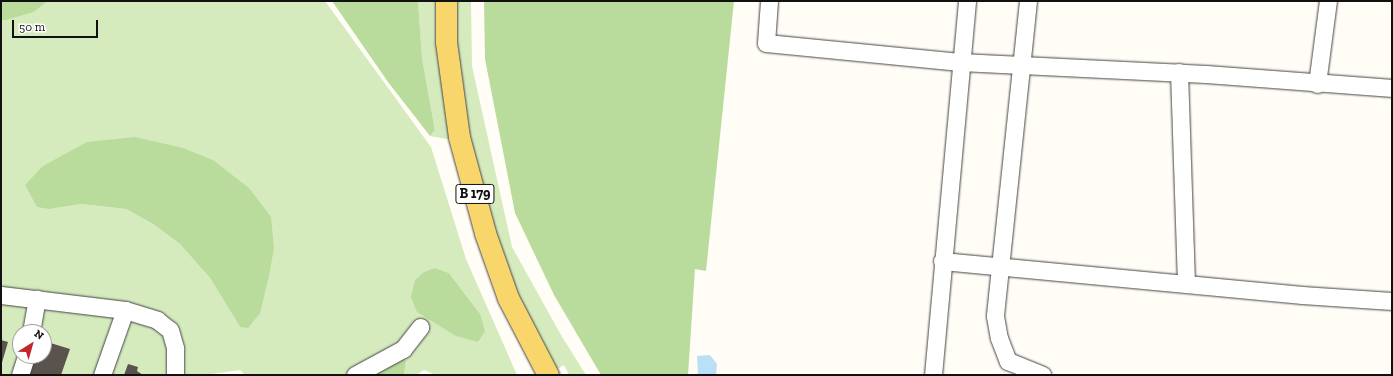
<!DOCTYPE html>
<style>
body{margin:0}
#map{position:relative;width:1393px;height:376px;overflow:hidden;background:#fffdf5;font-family:"Zilla Slab",serif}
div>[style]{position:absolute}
.green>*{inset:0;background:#d5ebbd}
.forest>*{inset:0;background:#b9dc9c}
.water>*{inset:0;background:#b9e0f7}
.building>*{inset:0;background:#5a524d}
.roads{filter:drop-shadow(0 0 1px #444) drop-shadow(0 0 1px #444)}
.minor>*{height:17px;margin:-8.5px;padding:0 8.5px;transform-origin:8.5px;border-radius:8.5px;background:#fff}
.major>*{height:21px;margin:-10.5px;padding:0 10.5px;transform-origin:10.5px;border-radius:10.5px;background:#f9d66b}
span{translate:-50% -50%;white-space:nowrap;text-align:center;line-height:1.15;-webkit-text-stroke:4px #fff;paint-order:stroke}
.shield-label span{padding:1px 3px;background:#fff;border:1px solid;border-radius:3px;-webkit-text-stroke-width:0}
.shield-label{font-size:14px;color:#111;font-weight:700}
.frame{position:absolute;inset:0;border:2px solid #111;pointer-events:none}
.north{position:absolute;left:12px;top:324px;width:40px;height:40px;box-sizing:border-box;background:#fff;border:1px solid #a0a0a0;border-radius:50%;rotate:37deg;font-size:11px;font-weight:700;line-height:16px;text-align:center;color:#111}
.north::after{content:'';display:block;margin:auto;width:14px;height:18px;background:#c4262e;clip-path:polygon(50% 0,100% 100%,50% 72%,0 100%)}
.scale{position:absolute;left:12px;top:20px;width:86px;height:18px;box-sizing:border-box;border:2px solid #111;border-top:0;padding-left:5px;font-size:12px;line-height:14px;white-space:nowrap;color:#111;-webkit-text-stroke:3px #fff;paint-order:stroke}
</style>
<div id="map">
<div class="green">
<div style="clip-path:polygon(evenodd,48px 1px,325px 1px,431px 147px,466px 259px,517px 375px,436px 375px,424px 370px,416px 375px,404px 375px,406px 361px,357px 375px,245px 375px,240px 370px,204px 375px,1px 375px,1px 20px,7px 20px,34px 12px,48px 1px,213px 160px,240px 327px,210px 278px,180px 244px,153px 224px,126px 209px,81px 204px,51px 209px,213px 160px,48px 1px,435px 268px,449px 273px,480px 314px,435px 268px,48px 1px,20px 332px,44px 332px,44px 356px,20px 356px,20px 332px)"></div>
<div style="clip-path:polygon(418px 1px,438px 1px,452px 140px,430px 136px,435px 130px,422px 58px)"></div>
<div style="clip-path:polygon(451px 1px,471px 1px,472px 66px,512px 247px,561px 335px,586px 375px,569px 375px,564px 365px,554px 371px,500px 257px,468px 142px)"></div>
</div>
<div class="forest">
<div style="clip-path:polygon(1px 1px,48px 1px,34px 12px,7px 20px,1px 20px)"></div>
<div style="clip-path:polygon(332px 1px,418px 1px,422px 58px,435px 130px,430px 136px,388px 82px)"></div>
<div style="clip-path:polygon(484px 1px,734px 1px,706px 271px,695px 269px,688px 375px,601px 375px,554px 295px,515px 213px,485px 59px)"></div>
<div style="clip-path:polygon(135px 137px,183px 148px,213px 160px,249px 188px,271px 217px,274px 248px,269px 276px,260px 313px,248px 328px,240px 327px,210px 278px,180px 244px,153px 224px,126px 209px,81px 204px,50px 209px,37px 207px,25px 185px,43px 166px,87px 142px)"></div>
<div style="clip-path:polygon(435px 268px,449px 273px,480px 314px,485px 331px,478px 342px,456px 336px,417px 312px,411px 297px,415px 280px,424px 272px)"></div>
<div style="clip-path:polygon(394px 352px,406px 361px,404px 375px,357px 375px)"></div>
</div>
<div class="water">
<div style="clip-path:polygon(710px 355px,717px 364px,716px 375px,698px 375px,697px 356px)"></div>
</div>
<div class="building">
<div style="clip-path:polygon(1px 340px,8px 342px,1px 366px)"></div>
<div style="clip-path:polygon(44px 341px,70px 349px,61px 375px,29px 375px,35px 356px,44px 356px)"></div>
<div style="clip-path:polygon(128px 364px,138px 367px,137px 371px,143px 375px,124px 375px)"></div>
</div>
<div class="roads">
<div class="minor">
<div style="left:769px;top:1px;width:42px;rotate:94.1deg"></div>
<div style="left:766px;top:43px;width:195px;rotate:5.6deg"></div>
<div style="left:960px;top:62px;width:246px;rotate:2.8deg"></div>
<div style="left:1206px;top:74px;width:187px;rotate:4.3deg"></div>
<div style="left:1028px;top:1px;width:317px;rotate:96deg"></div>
<div style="left:995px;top:316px;width:22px;rotate:80deg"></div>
<div style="left:999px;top:338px;width:25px;rotate:69deg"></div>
<div style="left:1008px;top:361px;width:37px;rotate:22deg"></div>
<div style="left:1179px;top:72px;width:211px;rotate:88.1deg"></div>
<div style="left:1317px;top:84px;width:84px;rotate:-82.5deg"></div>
<div style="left:942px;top:261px;width:362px;rotate:5.4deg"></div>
<div style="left:1302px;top:295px;width:90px;rotate:3.8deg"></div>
<div style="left:1px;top:295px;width:125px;rotate:6.9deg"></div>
<div style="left:125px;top:310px;width:34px;rotate:17deg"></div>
<div style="left:157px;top:320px;width:16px;rotate:38deg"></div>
<div style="left:170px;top:330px;width:19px;rotate:74deg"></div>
<div style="left:175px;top:348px;width:27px;rotate:90deg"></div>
<div style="left:31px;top:332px;width:34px;rotate:-80deg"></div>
<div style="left:20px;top:375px;width:20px;rotate:-72deg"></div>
<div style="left:102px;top:375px;width:69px;rotate:-70.5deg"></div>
<div style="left:355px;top:375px;width:55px;rotate:-28.4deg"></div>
<div style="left:403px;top:349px;width:28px;rotate:-52deg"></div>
<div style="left:933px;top:375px;width:376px;rotate:-84.8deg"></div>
</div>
<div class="major">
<div style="left:446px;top:1px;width:41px;rotate:90deg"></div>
<div style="left:446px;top:42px;width:96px;rotate:82.2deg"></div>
<div style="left:459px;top:137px;width:99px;rotate:74.8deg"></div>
<div style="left:485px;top:233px;width:69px;rotate:70.5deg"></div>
<div style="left:508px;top:298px;width:87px;rotate:62.5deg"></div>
</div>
</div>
<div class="shield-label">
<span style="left:475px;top:194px">B 179</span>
</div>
<div class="frame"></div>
<div class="north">N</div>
<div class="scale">50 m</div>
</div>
